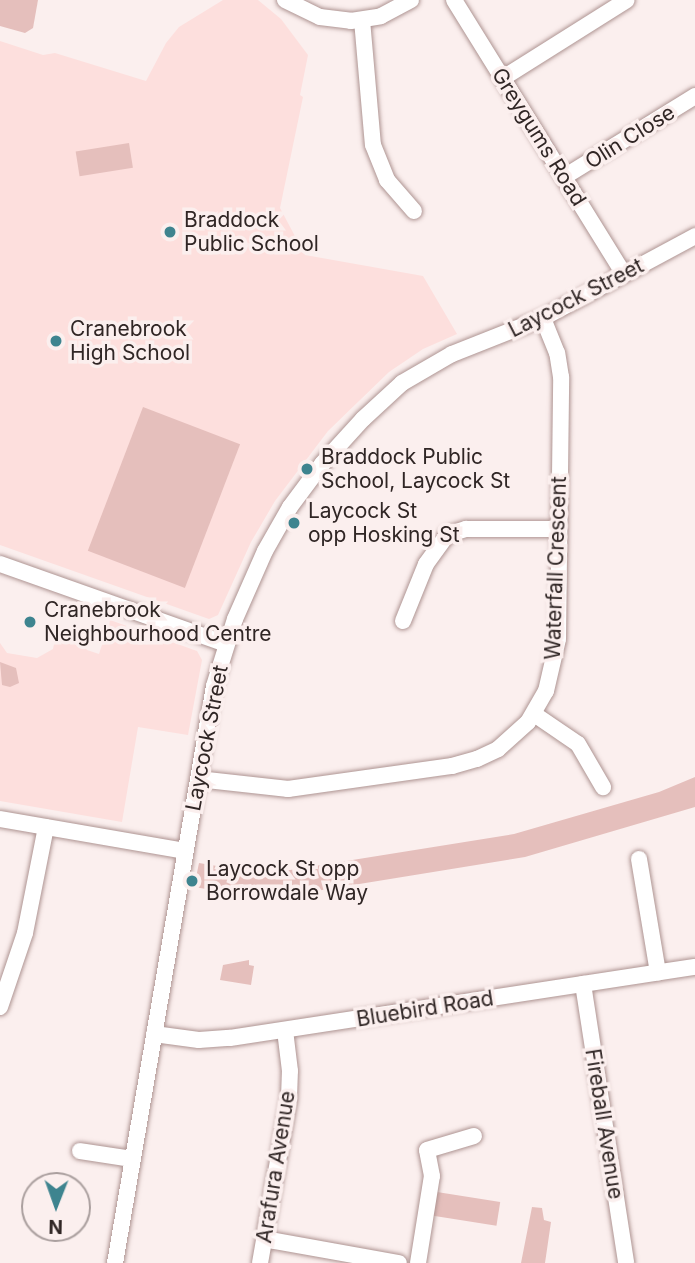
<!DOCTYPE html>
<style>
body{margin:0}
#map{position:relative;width:695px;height:1263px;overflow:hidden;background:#fbefee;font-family:Inter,sans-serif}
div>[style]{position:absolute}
.built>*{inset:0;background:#fddfdd}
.green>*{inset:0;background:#e5bfbc;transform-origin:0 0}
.roads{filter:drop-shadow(0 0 2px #ae9492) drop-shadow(0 0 2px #ae9492)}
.minor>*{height:16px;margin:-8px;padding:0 8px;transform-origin:8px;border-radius:8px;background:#fff}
.dots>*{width:19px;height:19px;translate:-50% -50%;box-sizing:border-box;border:4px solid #fbefee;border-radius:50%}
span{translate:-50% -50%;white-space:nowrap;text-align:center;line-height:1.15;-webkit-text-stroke:7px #fbefee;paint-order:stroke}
.street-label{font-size:21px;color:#302625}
.poi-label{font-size:21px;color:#302625}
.left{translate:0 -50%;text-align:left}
.north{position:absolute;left:21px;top:1172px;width:70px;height:70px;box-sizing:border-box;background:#fbefee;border:2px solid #aa9f9e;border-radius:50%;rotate:181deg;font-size:19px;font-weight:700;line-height:28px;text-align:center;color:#302625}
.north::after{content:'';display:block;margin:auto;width:24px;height:32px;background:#3e848f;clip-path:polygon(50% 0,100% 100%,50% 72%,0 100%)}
</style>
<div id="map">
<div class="built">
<div style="clip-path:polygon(223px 0,258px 0,281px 19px,308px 55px,300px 95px,303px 97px,280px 208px,305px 255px,423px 276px,457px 334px,423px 349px,389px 372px,328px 431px,275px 501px,251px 542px,218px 615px,209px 619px,0 545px,0 41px,43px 55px,55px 53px,146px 81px,166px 43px,179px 27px)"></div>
<div style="clip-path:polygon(110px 620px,197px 651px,202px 660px,188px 735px,138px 727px,122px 822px,0 801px,0 643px,7px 653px,37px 658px,53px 649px,56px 635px,79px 639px,87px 650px,99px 654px)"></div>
</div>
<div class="green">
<div style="clip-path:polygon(0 0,38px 0,33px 28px,25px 33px,0 26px)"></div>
<div style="left:129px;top:143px;width:25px;height:54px;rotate:81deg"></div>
<div style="left:143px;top:407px;width:104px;height:154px;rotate:21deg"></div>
<div style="clip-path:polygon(0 662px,16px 668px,19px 683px,10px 687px,2px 685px)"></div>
<div style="clip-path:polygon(695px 777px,695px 807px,525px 857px,267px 899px,194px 887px,199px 863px,265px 874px,514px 834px,659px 792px)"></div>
<div style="clip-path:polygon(249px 960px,249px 965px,254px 966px,251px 985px,220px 980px,223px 965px)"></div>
<div style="left:437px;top:1192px;width:64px;height:24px;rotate:9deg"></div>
<div style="clip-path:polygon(532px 1207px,542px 1208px,544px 1220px,551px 1222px,545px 1263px,521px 1263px)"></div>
</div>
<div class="roads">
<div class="minor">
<div style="left:285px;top:0;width:39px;rotate:26deg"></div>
<div style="left:320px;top:17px;width:31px;rotate:7deg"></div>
<div style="left:351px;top:21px;width:30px;rotate:-9deg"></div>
<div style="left:381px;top:16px;width:34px;rotate:-28deg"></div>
<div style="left:454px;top:0;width:322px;rotate:58.2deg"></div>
<div style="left:362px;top:20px;width:125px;rotate:85deg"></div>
<div style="left:373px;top:145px;width:38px;rotate:68deg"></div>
<div style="left:387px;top:180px;width:41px;rotate:48.9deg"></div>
<div style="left:503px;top:78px;width:146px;rotate:-32.2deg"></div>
<div style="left:564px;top:177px;width:154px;rotate:-31.7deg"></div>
<div style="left:0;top:564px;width:240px;rotate:19.5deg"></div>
<div style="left:403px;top:621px;width:61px;rotate:-68deg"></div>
<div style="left:426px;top:564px;width:36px;rotate:-54deg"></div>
<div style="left:447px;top:535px;width:20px;rotate:-18deg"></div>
<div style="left:466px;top:529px;width:93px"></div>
<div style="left:534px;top:714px;width:53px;rotate:34.3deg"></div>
<div style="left:578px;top:744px;width:50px;rotate:59.8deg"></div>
<div style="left:198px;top:779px;width:91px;rotate:6.3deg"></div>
<div style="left:288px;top:789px;width:166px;rotate:-8deg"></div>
<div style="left:452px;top:766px;width:26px;rotate:-16deg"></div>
<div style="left:477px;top:759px;width:23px;rotate:-25deg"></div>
<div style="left:498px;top:749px;width:40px;rotate:-42deg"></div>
<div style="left:528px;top:722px;width:36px;rotate:-60deg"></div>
<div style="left:546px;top:691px;width:53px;rotate:-77deg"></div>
<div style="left:558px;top:639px;width:262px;rotate:-89.3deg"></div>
<div style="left:561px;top:377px;width:24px;rotate:-99deg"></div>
<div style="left:557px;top:353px;width:38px;rotate:-112deg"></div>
<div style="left:0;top:819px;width:188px;rotate:9.8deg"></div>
<div style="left:639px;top:859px;width:115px;rotate:80.5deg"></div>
<div style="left:583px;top:984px;width:282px;rotate:81.2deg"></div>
<div style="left:0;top:1007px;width:78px;rotate:-71.3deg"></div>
<div style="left:25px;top:933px;width:108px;rotate:-78.8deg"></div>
<div style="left:154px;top:1034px;width:45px;rotate:7.6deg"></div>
<div style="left:199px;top:1040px;width:31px;rotate:-4deg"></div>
<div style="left:230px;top:1038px;width:470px;rotate:-8.7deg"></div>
<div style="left:80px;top:1151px;width:53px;rotate:8.7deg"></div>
<div style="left:264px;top:1239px;width:137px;rotate:10.1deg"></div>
<div style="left:115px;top:1263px;width:585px;rotate:-80.26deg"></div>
<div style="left:214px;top:686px;width:70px;rotate:-72.6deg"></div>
<div style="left:235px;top:619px;width:74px;rotate:-66.2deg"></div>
<div style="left:265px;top:551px;width:51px;rotate:-60.4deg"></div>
<div style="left:290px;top:507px;width:54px;rotate:-53.3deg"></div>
<div style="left:322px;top:464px;width:61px;rotate:-47.7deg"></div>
<div style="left:363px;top:419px;width:53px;rotate:-42.7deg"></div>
<div style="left:402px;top:383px;width:58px;rotate:-30.1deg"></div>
<div style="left:452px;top:354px;width:98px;rotate:-21.6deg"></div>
<div style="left:543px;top:318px;width:173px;rotate:-28.3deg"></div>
<div style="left:260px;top:1263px;width:168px;rotate:-80deg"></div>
<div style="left:289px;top:1098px;width:27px;rotate:-88deg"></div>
<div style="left:290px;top:1071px;width:41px;rotate:-97deg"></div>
<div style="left:418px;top:1263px;width:88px;rotate:-80.9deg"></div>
<div style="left:432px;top:1176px;width:26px;rotate:-101deg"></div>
<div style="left:427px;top:1150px;width:49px;rotate:-16.6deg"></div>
</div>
</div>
<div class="dots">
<div style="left:170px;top:232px;background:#3e848f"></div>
<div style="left:56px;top:341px;background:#3e848f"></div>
<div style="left:307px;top:469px;background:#3e848f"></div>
<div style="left:294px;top:523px;background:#3e848f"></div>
<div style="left:30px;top:622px;background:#3e848f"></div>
<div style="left:192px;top:881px;background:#3e848f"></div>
</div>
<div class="street-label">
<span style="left:539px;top:137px;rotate:58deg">Greygums Road</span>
<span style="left:630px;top:137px;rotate:-32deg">Olin Close</span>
<span style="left:576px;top:298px;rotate:-27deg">Laycock Street</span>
<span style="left:556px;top:568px;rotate:-88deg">Waterfall Crescent</span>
<span style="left:207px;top:738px;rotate:-79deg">Laycock Street</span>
<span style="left:425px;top:1009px;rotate:-9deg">Bluebird Road</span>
<span style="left:604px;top:1124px;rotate:81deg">Fireball Avenue</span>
<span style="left:276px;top:1167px;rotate:-81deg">Arafura Avenue</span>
</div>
<div class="poi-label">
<span class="left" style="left:184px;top:232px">Braddock<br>Public School</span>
<span class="left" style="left:70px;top:341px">Cranebrook<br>High School</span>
<span class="left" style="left:321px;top:469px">Braddock Public<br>School, Laycock St</span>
<span class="left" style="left:308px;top:523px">Laycock St<br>opp Hosking St</span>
<span class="left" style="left:44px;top:622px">Cranebrook<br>Neighbourhood Centre</span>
<span class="left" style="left:206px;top:881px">Laycock St opp<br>Borrowdale Way</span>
</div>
<div class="north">N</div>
</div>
